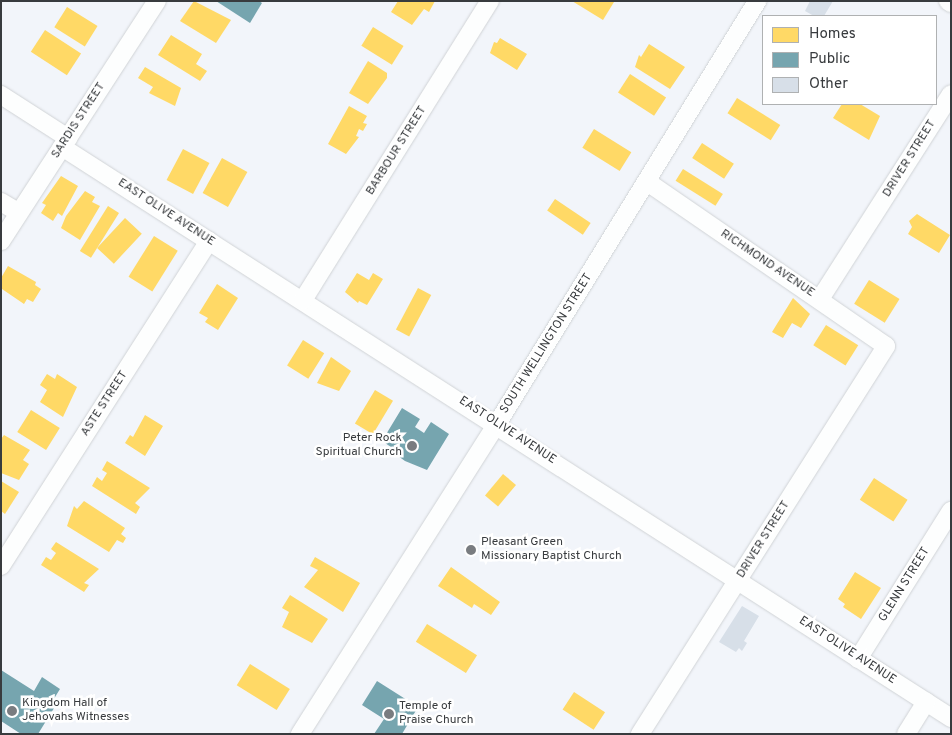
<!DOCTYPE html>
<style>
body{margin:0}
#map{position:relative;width:952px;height:735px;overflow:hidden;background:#f2f5fa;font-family:Overpass,sans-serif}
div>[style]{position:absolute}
.homes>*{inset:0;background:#ffd966;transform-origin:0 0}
.public>*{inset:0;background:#76a5af}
.building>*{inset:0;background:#d7dfe8}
.roads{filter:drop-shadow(0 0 1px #d0d3d6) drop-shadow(0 0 1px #d0d3d6)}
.minor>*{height:18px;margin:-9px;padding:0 9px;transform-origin:9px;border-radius:9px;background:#fdfefe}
.dots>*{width:14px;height:14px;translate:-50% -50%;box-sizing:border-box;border:2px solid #fff;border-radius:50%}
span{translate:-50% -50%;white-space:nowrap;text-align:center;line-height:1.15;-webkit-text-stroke:5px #fff;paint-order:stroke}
.street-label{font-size:12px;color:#383b3e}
.poi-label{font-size:12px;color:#383b3e}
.right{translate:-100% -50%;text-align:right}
.left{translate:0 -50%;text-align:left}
.frame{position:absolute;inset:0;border:2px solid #383b3e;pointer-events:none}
.legend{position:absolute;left:762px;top:15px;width:175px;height:90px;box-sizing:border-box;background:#fff;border:1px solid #afb1b2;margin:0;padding:6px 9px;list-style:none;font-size:15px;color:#383b3e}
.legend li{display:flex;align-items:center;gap:10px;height:25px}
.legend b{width:25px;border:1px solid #afb1b2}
</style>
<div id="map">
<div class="homes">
<div style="clip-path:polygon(194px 1px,231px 20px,216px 43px,180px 21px)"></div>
<div style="clip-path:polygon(398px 1px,435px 1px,429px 12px,424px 9px,412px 25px,391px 12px)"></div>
<div style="clip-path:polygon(572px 1px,613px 1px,614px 2px,603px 20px)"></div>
<div style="left:67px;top:7px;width:36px;height:24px;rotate:32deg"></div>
<div style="left:373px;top:27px;width:36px;height:22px;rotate:32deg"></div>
<div style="left:45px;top:30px;width:43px;height:26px;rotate:33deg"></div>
<div style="clip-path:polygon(171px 35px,202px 54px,196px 64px,207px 71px,200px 81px,158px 55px)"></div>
<div style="clip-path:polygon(500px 38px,527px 54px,517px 70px,490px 53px,494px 42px,497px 43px)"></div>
<div style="clip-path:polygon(649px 44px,685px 67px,670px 89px,635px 67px,639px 55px,641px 57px)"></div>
<div style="clip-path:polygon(368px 61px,387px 73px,387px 78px,368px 104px,349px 93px)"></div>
<div style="clip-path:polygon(145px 67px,181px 88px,175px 106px,149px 93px,153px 87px,138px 78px)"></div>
<div style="left:630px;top:74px;width:43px;height:22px;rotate:33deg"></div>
<div style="left:737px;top:98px;width:51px;height:18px;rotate:32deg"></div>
<div style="clip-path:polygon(842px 104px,860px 104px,880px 116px,869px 140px,833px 118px)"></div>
<div style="clip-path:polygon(349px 106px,367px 116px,363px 123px,367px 124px,363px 131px,359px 129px,356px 136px,359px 137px,346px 154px,328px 144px)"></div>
<div style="left:594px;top:129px;width:44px;height:22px;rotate:32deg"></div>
<div style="left:702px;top:143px;width:38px;height:18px;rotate:33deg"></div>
<div style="left:183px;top:149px;width:30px;height:35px;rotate:28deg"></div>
<div style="left:222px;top:158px;width:29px;height:40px;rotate:29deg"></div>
<div style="left:683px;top:169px;width:47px;height:14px;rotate:32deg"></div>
<div style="clip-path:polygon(61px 176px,78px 186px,62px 216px,58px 213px,53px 221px,41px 213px,46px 205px,42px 203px)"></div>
<div style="clip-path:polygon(85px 191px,95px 197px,92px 202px,100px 206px,80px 240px,61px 228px,66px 216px)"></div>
<div style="left:555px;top:199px;width:43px;height:14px;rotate:34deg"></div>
<div style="left:108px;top:206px;width:13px;height:53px;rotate:32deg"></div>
<div style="clip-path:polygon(917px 214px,950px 235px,939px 253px,908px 234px,912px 227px,909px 221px)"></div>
<div style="left:125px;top:218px;width:23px;height:41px;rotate:43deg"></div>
<div style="left:154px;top:236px;width:28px;height:48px;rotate:32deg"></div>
<div style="clip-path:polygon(8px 266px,36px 282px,35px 285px,41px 289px,33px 302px,27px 299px,24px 304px,2px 289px,1px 278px)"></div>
<div style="clip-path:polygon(357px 273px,369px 280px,373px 273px,383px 279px,367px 305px,359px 301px,358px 303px,345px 292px)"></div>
<div style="left:869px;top:280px;width:36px;height:28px;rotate:32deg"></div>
<div style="clip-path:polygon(217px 284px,238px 298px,218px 330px,205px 322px,208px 318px,199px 313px)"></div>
<div style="left:418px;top:288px;width:15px;height:47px;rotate:28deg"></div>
<div style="clip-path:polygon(793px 298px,810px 314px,801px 328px,792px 323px,783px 338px,772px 332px)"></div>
<div style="left:826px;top:325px;width:38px;height:24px;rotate:32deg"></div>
<div style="left:303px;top:340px;width:25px;height:30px;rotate:32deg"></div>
<div style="clip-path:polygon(331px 357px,351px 371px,339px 391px,317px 383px)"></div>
<div style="clip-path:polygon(47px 374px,55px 379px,57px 374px,77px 387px,63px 417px,40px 402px,47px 390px,40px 385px)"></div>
<div style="left:375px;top:390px;width:21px;height:39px;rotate:31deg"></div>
<div style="left:31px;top:410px;width:34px;height:26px;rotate:32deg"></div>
<div style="clip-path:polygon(145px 415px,163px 426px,145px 456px,125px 443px,130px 435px,133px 437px)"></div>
<div style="clip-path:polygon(4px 435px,30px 450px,23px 460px,29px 464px,19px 480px,1px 473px,1px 439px)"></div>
<div style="clip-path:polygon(107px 461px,150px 488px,135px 503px,140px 507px,136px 514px,92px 486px,97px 477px,102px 481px,107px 473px,102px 470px)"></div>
<div style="left:503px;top:474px;width:17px;height:28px;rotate:40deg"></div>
<div style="left:874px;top:478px;width:40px;height:26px;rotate:33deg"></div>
<div style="clip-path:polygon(1px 481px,19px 492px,5px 514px,1px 511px)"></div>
<div style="clip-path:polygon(84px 501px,125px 528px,121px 534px,126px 538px,123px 543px,117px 540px,109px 552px,67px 526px,74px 506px,77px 509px)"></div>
<div style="clip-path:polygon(56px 542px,99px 569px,84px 583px,89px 585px,84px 592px,41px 565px,46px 557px,51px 560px,56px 553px,51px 549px)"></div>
<div style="clip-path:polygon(315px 557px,360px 583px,343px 612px,304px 587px,318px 570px,310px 566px)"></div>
<div style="clip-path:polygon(451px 567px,500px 602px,491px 615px,474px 604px,472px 608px,438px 586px)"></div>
<div style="clip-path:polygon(855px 572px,881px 588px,861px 619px,843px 607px,845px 604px,838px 599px)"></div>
<div style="clip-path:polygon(290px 595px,328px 619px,312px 643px,282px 627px,289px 612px,282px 608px)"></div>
<div style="left:427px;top:624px;width:59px;height:21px;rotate:32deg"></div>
<div style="left:250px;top:664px;width:47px;height:25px;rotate:32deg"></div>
<div style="left:574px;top:692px;width:37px;height:21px;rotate:33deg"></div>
</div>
<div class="public">
<div style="clip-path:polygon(216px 1px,259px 1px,262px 3px,250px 23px)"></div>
<div style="clip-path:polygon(402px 408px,420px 419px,415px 427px,424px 433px,431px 422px,449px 434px,427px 470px,405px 461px,398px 456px,400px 453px,382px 441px)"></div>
<div style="clip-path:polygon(1px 670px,34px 691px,42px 677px,60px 689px,52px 702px,56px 705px,38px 734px,21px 734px,1px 721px)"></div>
<div style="clip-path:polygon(377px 681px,418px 707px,402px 734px,374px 734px,384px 719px,362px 705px)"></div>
</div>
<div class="building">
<div style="clip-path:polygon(810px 1px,833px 1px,824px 16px,814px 16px,805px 11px)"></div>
<div style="clip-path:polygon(742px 606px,759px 616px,744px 641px,747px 643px,742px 651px,739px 648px,736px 652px,719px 642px)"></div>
</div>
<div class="roads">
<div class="minor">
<div style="left:948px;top:1px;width:4px;rotate:34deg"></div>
<div style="left:1px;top:95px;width:80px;rotate:32.7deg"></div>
<div style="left:62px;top:147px;width:1057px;rotate:32.71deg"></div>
<div style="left:1px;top:202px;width:21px;rotate:31deg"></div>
<div style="left:1px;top:241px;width:286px;rotate:-57deg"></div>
<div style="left:820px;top:299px;width:243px;rotate:-57.4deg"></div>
<div style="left:303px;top:300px;width:353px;rotate:-58deg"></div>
<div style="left:1px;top:566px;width:386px;rotate:-57.4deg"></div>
<div style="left:858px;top:659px;width:175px;rotate:-57.9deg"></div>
<div style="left:300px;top:734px;width:367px;rotate:-57.6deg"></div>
<div style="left:497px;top:424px;width:497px;rotate:-58.4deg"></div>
<div style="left:640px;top:734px;width:459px;rotate:-57.6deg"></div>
<div style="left:886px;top:346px;width:290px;rotate:-145.5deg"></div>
<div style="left:906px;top:734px;width:38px;rotate:-58deg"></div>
</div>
</div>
<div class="dots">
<div style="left:412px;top:446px;background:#797c80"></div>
<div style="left:471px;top:550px;background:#797c80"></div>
<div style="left:12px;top:711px;background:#797c80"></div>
<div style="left:389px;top:714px;background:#797c80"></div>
</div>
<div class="street-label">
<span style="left:79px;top:121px;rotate:-57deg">SARDIS STREET</span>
<span style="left:397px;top:151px;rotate:-58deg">BARBOUR STREET</span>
<span style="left:910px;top:159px;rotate:-58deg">DRIVER STREET</span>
<span style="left:166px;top:213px;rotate:33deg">EAST OLIVE AVENUE</span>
<span style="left:767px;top:264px;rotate:34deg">RICHMOND AVENUE</span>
<span style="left:547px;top:344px;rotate:-58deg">SOUTH WELLINGTON STREET</span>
<span style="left:105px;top:404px;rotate:-57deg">ASTE STREET</span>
<span style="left:507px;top:431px;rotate:33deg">EAST OLIVE AVENUE</span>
<span style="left:764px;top:540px;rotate:-58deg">DRIVER STREET</span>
<span style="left:905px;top:585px;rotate:-58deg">GLENN STREET</span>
<span style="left:847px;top:651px;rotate:33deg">EAST OLIVE AVENUE</span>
</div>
<div class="poi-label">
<span class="right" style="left:402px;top:446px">Peter Rock<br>Spiritual Church</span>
<span class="left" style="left:481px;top:550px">Pleasant Green<br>Missionary Baptist Church</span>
<span class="left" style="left:22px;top:711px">Kingdom Hall of<br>Jehovahs Witnesses</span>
<span class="left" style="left:399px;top:714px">Temple of<br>Praise Church</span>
</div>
<div class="frame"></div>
<ul class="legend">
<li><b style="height:14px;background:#ffd966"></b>Homes</li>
<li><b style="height:14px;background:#76a5af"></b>Public</li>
<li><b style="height:14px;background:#d7dfe8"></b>Other</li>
</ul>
</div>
